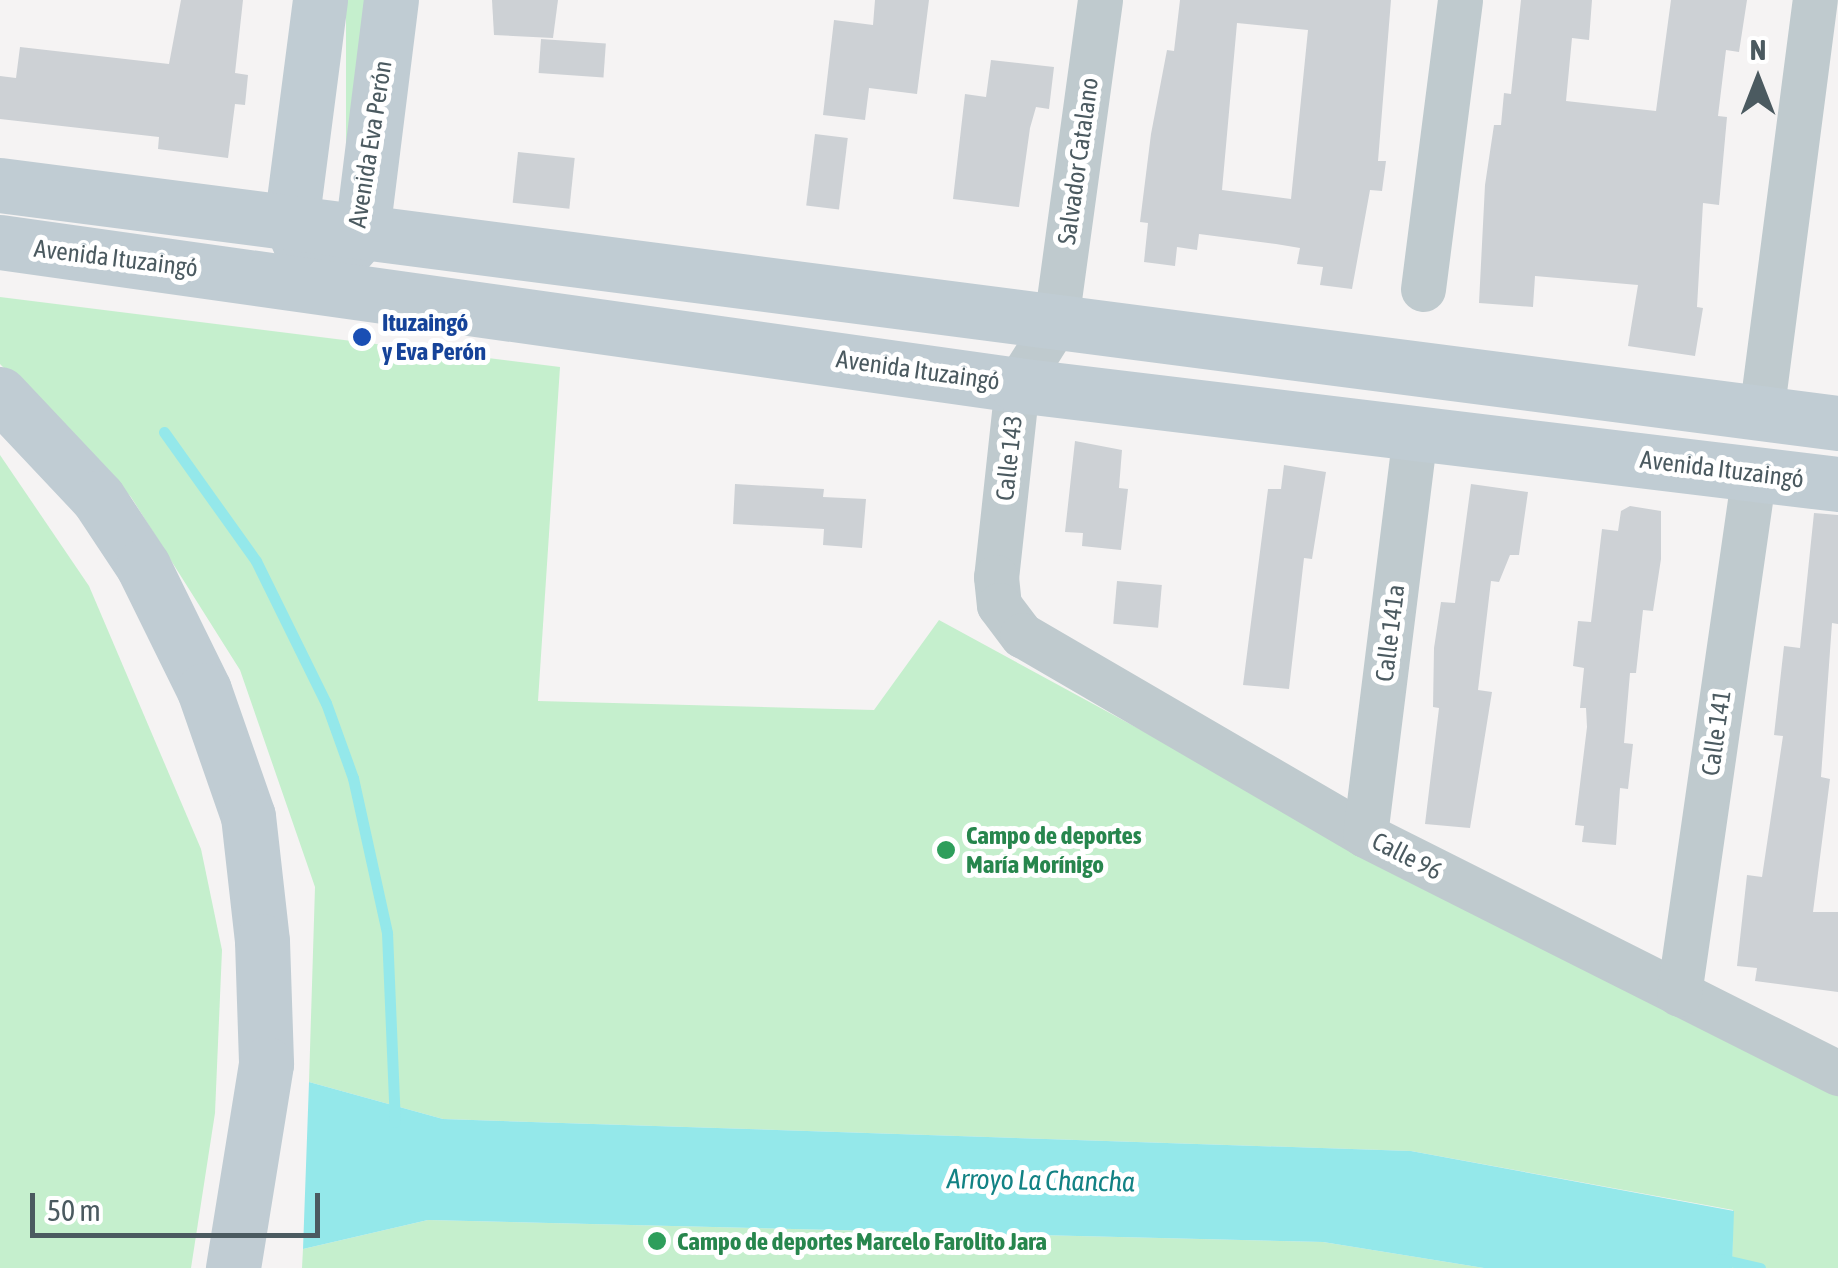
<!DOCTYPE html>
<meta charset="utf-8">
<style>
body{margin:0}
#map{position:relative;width:1838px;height:1268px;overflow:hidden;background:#f5f3f3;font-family:"Asap Condensed",sans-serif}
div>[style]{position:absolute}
.green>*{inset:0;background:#c5efcd;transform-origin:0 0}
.water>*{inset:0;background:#94e8ea}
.stream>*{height:11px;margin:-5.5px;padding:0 5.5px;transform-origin:5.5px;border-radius:5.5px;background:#94e8ea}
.building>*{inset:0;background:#cdd1d5;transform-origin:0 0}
.street>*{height:45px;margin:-22.5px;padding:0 22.5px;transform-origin:22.5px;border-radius:22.5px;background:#bfcace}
.secondary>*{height:55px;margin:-27.5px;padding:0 27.5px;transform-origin:27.5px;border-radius:27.5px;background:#c0ccd3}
.dots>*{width:28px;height:28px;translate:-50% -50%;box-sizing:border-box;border:5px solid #fff;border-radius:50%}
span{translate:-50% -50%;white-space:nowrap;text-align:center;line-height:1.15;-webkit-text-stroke:10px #fff;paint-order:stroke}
.street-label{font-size:25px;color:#4b5a60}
.transit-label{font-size:25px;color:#164399;font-weight:700}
.left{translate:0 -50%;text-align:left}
.leisure-label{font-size:25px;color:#27864d;font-weight:700}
.water-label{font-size:28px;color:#128284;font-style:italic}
.north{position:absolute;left:1708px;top:30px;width:100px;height:100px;-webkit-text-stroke:8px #fff;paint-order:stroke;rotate:0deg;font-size:28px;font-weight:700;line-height:40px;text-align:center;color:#4b5a60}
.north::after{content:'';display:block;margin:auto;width:35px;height:45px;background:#4b5a60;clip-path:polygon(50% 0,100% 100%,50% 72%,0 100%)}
.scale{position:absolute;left:30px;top:1193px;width:290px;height:45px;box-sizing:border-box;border:5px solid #4b5a60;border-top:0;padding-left:12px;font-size:30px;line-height:35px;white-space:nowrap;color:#4b5a60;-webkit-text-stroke:8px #fff;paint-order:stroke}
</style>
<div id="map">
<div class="green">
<div style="left:346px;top:0;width:25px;height:214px"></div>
<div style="clip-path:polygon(0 297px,560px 367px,538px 701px,874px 710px,939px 620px,1525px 939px,1838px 1094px,1838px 1268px,1732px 1268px,1733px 1210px,1411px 1151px,443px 1119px,309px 1082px,315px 887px,240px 670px,131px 497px,0 364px)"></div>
<div style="clip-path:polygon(0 455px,89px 586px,201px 849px,222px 950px,215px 1113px,191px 1268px,0 1268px)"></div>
<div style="clip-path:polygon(428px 1220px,1323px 1242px,1484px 1268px,302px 1268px,303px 1249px)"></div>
</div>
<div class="water">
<div style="clip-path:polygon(309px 1082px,443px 1119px,1411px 1151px,1734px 1211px,1732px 1268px,1484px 1268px,1323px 1242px,428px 1220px,303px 1249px)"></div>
</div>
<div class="stream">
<div style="left:164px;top:432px;width:158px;rotate:54.5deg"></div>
<div style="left:256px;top:561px;width:158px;rotate:63.8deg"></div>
<div style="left:326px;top:703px;width:80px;rotate:70.2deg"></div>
<div style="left:353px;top:778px;width:159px;rotate:77.6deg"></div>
<div style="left:387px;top:933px;width:189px;rotate:87.6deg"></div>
<div style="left:1721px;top:1259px;width:40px;rotate:13deg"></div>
</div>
<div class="building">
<div style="clip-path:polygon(181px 0,243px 0,235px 73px,248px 75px,245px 105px,235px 104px,228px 158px,158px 149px,159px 137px,0 119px,0 76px,16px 78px,20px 47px,169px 64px)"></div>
<div style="clip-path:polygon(492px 0,558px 0,553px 38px,494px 35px)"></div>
<div style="clip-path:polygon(875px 0,929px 0,917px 94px,869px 88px,865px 120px,823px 115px,834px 20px,873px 25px)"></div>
<div style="clip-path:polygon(evenodd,1180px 0,1391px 0,1378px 161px,1386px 161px,1382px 191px,1370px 190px,1352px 289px,1320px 285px,1323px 267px,1297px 264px,1300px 248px,1276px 244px,1199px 234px,1197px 250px,1177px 247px,1175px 266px,1144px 262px,1148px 223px,1140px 222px,1151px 134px,1167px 50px,1174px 51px,1180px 0,1237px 23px,1308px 30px,1291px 199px,1222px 190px,1237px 23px)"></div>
<div style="clip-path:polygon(1521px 0,1592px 0,1589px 40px,1572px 38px,1566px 101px,1656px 111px,1671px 0,1747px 0,1739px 52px,1726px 50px,1718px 116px,1727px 117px,1719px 205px,1703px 203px,1697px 307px,1703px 308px,1695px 356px,1628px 346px,1638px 285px,1535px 276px,1533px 307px,1479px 303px,1485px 185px,1494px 125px,1501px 125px,1504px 93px,1511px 94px)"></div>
<div style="left:541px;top:39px;width:65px;height:34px;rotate:4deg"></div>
<div style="clip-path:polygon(991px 60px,1054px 67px,1049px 109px,1036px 107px,1030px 128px,1019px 207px,953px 199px,965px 94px,986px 97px)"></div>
<div style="left:815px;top:134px;width:33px;height:72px;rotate:7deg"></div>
<div style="left:518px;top:152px;width:57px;height:51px;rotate:6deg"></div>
<div style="clip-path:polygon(1075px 441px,1122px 450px,1119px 488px,1128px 489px,1121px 550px,1082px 546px,1083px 533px,1065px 532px)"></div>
<div style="clip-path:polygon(1284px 465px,1326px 472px,1312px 559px,1304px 558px,1289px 689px,1243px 685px,1268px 489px,1281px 489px)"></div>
<div style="clip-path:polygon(735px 484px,824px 489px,823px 497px,866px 499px,862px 548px,823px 545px,824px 529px,733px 524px)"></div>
<div style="clip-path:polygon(1471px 484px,1528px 492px,1519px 555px,1510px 555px,1499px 582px,1491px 581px,1478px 690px,1492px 692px,1470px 828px,1425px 824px,1439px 708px,1433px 707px,1434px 648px,1441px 602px,1455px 603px)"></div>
<div style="clip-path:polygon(1630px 506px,1661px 511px,1661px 559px,1653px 611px,1643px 610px,1636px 673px,1630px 673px,1624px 743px,1633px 744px,1628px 789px,1620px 788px,1616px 845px,1582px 842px,1584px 826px,1575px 825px,1587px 727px,1586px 708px,1580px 708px,1584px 668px,1573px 666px,1578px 621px,1591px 622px,1602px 529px,1618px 531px,1621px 511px)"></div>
<div style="clip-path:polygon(1814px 513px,1838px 515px,1838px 624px,1832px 623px,1821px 777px,1830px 779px,1813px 912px,1838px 912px,1838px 992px,1755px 981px,1757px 968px,1737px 966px,1747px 875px,1762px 877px,1783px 736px,1774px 735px,1784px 646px,1800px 648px)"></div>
<div style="left:1117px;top:581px;width:45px;height:43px;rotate:5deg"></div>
</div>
<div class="street">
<div style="left:1100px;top:0;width:326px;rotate:97.8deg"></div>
<div style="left:1056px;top:323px;width:73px;rotate:122.2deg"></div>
<div style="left:1017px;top:385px;width:193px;rotate:96.2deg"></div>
<div style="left:996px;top:577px;width:28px;rotate:84deg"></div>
<div style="left:999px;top:605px;width:38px;rotate:53deg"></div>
<div style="left:1022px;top:635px;width:397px;rotate:30.2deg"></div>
<div style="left:1365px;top:835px;width:530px;rotate:26.71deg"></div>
<div style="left:1423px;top:289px;width:291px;rotate:-82.7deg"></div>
<div style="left:1761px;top:414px;width:418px;rotate:-82.6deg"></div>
<div style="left:1365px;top:835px;width:407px;rotate:-82.9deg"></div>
<div style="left:1679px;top:994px;width:526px;rotate:-81.81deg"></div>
</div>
<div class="secondary">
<div style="left:320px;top:0;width:225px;rotate:97.4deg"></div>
<div style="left:291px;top:223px;width:66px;rotate:66.9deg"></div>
<div style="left:317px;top:284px;width:69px;rotate:-49.1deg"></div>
<div style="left:362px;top:232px;width:234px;rotate:-82.9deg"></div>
<div style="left:0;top:185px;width:1853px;rotate:7.38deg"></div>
<div style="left:0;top:242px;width:1027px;rotate:8deg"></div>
<div style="left:1017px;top:385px;width:827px;rotate:6.88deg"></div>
<div style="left:0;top:394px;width:143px;rotate:46.7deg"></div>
<div style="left:98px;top:498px;width:82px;rotate:56.5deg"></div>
<div style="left:143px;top:566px;width:138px;rotate:63.8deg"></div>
<div style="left:204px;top:690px;width:133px;rotate:70.8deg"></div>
<div style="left:248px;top:816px;width:126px;rotate:83.6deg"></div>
<div style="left:262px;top:941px;width:123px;rotate:88.1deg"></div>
<div style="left:266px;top:1064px;width:207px;rotate:99.2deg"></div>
</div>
<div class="dots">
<div style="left:362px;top:337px;background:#1a4fb4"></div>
<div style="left:946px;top:850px;background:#2e9e5b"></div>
<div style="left:657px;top:1241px;background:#2e9e5b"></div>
</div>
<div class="street-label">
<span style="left:370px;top:144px;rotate:-81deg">Avenida Eva Perón</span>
<span style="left:1078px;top:161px;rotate:-82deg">Salvador Catalano</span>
<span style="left:116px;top:258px;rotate:7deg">Avenida Ituzaingó</span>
<span style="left:918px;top:370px;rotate:8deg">Avenida Ituzaingó</span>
<span style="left:1009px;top:458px;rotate:-84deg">Calle 143</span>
<span style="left:1722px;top:469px;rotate:7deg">Avenida Ituzaingó</span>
<span style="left:1390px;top:633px;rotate:-83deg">Calle 141a</span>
<span style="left:1716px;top:733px;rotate:-82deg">Calle 141</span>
<span style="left:1407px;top:856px;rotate:27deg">Calle 96</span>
</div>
<div class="transit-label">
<span class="left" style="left:382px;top:337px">Ituzaingó<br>y Eva Perón</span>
</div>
<div class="leisure-label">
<span class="left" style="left:966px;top:850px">Campo de deportes<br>María Morínigo</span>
<span class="left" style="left:677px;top:1241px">Campo de deportes Marcelo Farolito Jara</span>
</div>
<div class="water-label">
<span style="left:1041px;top:1180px;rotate:1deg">Arroyo La Chancha</span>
</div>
<div class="north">N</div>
<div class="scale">50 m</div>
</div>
